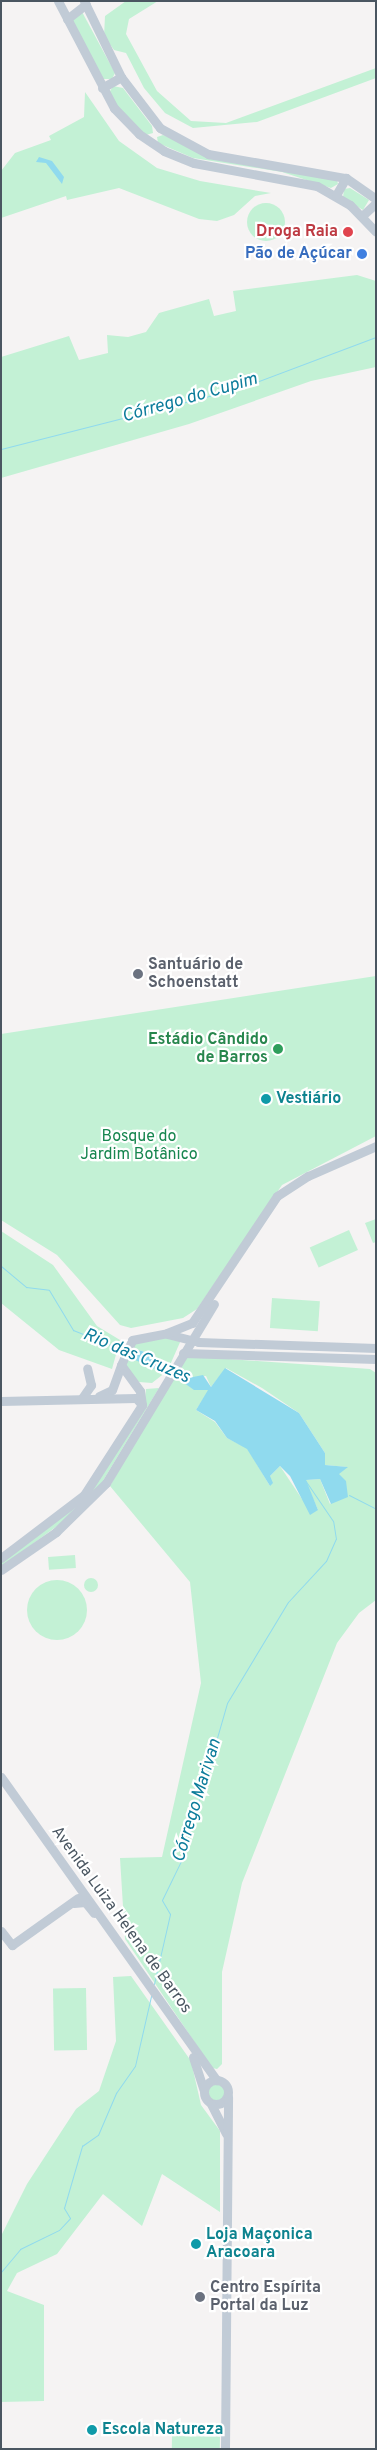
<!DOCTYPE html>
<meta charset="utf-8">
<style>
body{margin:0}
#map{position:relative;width:377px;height:2450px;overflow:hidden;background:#f5f3f3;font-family:Overpass,sans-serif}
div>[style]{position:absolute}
.green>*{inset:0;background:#c3f1d5;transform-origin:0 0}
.round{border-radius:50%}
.water>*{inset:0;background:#90daee}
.stream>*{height:1px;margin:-0.5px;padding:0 0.5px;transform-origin:0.5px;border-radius:0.5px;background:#90daee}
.secondary>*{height:9px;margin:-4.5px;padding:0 4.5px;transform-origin:4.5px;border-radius:4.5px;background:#c1cbd6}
.secondary>.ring{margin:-4.5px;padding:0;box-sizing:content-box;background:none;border:9px solid #c1cbd6;border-radius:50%}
.dots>*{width:14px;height:14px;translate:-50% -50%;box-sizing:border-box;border:2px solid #fff;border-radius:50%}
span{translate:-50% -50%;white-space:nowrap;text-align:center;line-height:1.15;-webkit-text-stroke:4.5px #fff;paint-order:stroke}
.health-label{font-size:16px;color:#be3a42;font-weight:700}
.right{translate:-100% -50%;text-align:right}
.shop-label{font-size:16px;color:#366cbe;font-weight:700}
.worship-label{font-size:16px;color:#5b616d;font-weight:700}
.left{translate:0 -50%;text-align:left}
.leisure-label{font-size:16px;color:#27864d;font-weight:700}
.culture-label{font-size:16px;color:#0d838f;font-weight:700}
.park-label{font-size:16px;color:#17864f}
.street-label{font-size:16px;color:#4a5661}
.water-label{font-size:18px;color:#0c7c9b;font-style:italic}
.frame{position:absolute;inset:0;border:2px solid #4a5661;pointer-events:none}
</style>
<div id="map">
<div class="green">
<div style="clip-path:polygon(126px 1px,158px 1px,129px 19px,126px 34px,157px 91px,191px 121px,226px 123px,376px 68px,376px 78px,257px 122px,193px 128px,165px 113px,144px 88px,126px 53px,114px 50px,104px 36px,105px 16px)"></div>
<div style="clip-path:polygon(81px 10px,115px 73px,112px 79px,103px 79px,71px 18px)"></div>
<div style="clip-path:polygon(113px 86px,123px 88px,152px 126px,153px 133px,146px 135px,119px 109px,109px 93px)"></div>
<div style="clip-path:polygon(85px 92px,119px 141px,157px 168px,200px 181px,271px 193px,255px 196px,234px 215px,217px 221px,199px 219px,119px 188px,67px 200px,66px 196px,1px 218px,1px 171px,15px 153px,51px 140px,49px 136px,84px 117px)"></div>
<div style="clip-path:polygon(163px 135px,213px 157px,337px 180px,338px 184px,331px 188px,282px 172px,193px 158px,158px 143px,157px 137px)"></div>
<div style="clip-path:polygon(350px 188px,369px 200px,363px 210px,343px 198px,344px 189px)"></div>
<div class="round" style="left:247px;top:203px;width:38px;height:38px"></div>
<div style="clip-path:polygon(357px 275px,376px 281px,376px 367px,311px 381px,189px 424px,1px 478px,1px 357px,69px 336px,79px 360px,108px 353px,107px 335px,128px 337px,146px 332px,159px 313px,209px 299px,214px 316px,236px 311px,233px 291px)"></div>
<div style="clip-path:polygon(376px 976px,376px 1136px,282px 1185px,197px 1309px,183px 1318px,131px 1328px,120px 1325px,57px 1255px,1px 1220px,1px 1034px)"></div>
<div style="clip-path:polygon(376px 1219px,376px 1242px,373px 1243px,365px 1223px)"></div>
<div style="left:349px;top:1230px;width:22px;height:43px;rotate:66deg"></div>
<div style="clip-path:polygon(1px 1231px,53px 1265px,97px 1326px,120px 1340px,112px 1369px,59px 1350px,1px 1303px)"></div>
<div style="left:272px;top:1298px;width:48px;height:30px;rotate:4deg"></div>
<div style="clip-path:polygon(157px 1335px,181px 1340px,170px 1365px,142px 1351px,129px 1349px,132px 1341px)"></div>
<div style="clip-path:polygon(127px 1354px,159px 1371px,166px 1372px,152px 1383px,139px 1382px,126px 1369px)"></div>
<div style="clip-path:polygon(187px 1356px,370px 1369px,376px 1373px,376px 1600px,359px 1613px,337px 1643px,242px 1883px,222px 1972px,222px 2064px,217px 2069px,212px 2068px,125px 1939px,120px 1858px,162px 1857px,201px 1683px,190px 1582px,110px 1486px,173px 1375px,192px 1388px,209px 1390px,196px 1410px,215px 1422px,227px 1438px,247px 1448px,270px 1486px,270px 1476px,280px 1466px,302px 1499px,318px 1510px,305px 1480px,320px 1479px,330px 1504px,345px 1490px,338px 1473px,347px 1467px,325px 1465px,325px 1453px,299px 1413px,262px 1388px,226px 1368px,211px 1387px,206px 1376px,188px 1378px,176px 1370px)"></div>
<div style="clip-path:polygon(159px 1388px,101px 1484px,71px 1516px,1px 1567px,1px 1562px,83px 1499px,144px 1407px,146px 1389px)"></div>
<div style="left:75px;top:1555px;width:13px;height:27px;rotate:86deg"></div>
<div class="round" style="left:84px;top:1578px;width:14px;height:14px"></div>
<div class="round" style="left:27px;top:1580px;width:60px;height:60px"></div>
<div style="clip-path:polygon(131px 1976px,191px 2061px,201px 2105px,220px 2131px,220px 2212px,162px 2174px,142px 2226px,103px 2194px,57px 2254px,17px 2273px,7px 2291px,44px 2305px,44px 2401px,1px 2402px,1px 2236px,27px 2184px,76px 2109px,99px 2091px,116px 2041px,113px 1977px)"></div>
<div style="left:86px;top:1988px;width:62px;height:33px;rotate:89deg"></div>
<div class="round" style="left:207px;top:2083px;width:18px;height:18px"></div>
<div style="left:172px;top:2436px;width:48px;height:13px;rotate:1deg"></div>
</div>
<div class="water">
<div style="clip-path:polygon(39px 157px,52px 161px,64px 177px,62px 184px,46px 163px,36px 162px)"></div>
<div style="clip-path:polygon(129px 1349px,142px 1351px,170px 1365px,166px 1372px,159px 1371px,131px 1358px)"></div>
<div style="clip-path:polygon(225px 1368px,299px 1413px,325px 1453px,325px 1465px,348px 1467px,339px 1474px,346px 1481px,348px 1497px,331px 1504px,320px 1479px,306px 1480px,318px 1510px,310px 1515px,290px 1476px,280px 1466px,270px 1476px,273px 1483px,270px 1486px,247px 1449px,227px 1438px,215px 1421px,196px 1410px,208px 1390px,194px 1390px,173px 1375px,176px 1370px,188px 1378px,203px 1375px,211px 1387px)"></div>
</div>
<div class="stream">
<div style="left:1px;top:449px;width:247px;rotate:-14.3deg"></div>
<div style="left:240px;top:388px;width:145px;rotate:-20.6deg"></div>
<div style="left:1px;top:1266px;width:33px;rotate:40deg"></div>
<div style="left:26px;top:1287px;width:23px;rotate:7deg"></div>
<div style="left:49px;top:1290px;width:47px;rotate:59deg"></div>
<div style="left:73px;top:1330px;width:54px;rotate:21.8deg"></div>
<div style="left:349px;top:1495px;width:30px;rotate:27deg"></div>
<div style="left:154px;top:1984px;width:72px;rotate:-77.1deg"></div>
<div style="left:170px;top:1914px;width:16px;rotate:-120deg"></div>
<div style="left:162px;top:1900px;width:46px;rotate:-64deg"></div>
<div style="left:182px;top:1859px;width:162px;rotate:-73.9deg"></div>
<div style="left:227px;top:1703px;width:118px;rotate:-58.9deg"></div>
<div style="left:288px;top:1602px;width:56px;rotate:-47.2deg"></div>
<div style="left:326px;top:1561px;width:24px;rotate:-66deg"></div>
<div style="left:336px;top:1539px;width:18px;rotate:-99deg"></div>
<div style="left:333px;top:1521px;width:50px;rotate:-124.3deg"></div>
<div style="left:1px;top:2272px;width:30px;rotate:-50deg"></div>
<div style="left:20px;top:2249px;width:43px;rotate:-26deg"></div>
<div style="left:59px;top:2230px;width:16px;rotate:-47deg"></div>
<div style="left:70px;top:2218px;width:12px;rotate:-121deg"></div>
<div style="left:64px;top:2208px;width:65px;rotate:-73.8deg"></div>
<div style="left:82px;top:2146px;width:19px;rotate:-35deg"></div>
<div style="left:98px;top:2135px;width:46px;rotate:-66.8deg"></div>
<div style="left:116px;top:2093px;width:33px;rotate:-55deg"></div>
<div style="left:135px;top:2066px;width:72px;rotate:-77.1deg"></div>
</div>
<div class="secondary">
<div style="left:58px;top:1px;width:121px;rotate:62.4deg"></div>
<div style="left:114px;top:108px;width:36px;rotate:46deg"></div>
<div style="left:139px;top:134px;width:30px;rotate:34deg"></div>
<div style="left:164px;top:151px;width:32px;rotate:22deg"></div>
<div style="left:194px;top:163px;width:125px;rotate:10.6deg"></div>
<div style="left:317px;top:186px;width:38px;rotate:30deg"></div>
<div style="left:350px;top:205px;width:37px;rotate:46deg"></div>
<div style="left:84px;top:1px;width:85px;rotate:64deg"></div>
<div style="left:121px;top:77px;width:64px;rotate:52.6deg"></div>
<div style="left:160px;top:128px;width:55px;rotate:28.4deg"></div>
<div style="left:208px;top:154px;width:140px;rotate:9.9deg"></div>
<div style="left:346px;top:178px;width:37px;rotate:35deg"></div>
<div style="left:67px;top:19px;width:24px;rotate:-38deg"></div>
<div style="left:102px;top:88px;width:22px;rotate:-30deg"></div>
<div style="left:336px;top:195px;width:20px;rotate:-60deg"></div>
<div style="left:362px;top:216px;width:19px;rotate:-43deg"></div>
<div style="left:167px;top:1334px;width:32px;rotate:14deg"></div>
<div style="left:198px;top:1342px;width:178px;rotate:1.9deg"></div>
<div style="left:183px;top:1353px;width:193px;rotate:1.8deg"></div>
<div style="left:99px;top:1396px;width:14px;rotate:-25deg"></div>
<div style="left:112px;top:1390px;width:27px;rotate:-70deg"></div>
<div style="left:82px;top:1398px;width:16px;rotate:-55deg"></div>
<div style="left:91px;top:1385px;width:17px;rotate:-103deg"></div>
<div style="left:1px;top:1401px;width:135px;rotate:-1.3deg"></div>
<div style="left:136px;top:1398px;width:9px;rotate:49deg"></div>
<div style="left:1px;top:1558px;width:104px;rotate:-37.2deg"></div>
<div style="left:84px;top:1495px;width:107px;rotate:-57.2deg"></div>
<div style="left:142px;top:1405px;width:14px;rotate:-98deg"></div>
<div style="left:140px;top:1391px;width:32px;rotate:-126deg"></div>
<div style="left:121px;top:1365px;width:27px;rotate:-66deg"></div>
<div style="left:132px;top:1340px;width:36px;rotate:-11deg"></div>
<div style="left:167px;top:1333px;width:27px;rotate:-22deg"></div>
<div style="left:192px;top:1323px;width:153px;rotate:-56.2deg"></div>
<div style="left:277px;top:1196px;width:37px;rotate:-33deg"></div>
<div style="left:308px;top:1176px;width:74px;rotate:-23.8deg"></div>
<div style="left:1px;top:1570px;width:67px;rotate:-34.6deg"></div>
<div style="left:56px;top:1532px;width:70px;rotate:-44.4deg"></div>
<div style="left:106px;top:1483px;width:209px;rotate:-58.9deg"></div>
<div style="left:1px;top:1777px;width:372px;rotate:54.6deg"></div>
<div style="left:74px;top:1903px;width:11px;rotate:-5deg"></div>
<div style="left:85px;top:1902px;width:14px;rotate:51deg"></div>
<div style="left:1px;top:1931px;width:18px;rotate:52deg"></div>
<div style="left:12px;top:1945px;width:81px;rotate:-35.5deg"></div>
<div style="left:193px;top:2057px;width:35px;rotate:72deg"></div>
<div class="ring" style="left:204px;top:2080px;width:15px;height:15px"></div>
<div style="left:211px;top:2104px;width:33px;rotate:63deg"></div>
<div style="left:225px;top:2449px;width:352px;rotate:-89.5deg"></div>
</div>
<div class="dots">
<div style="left:348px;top:232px;background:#e0444e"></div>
<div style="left:362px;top:254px;background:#3f7fe0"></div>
<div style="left:138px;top:974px;background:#6b7280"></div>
<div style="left:278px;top:1049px;background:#2e9e5b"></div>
<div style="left:266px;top:1099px;background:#0f9aa8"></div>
<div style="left:196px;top:2244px;background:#0f9aa8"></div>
<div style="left:200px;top:2297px;background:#6b7280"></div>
<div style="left:92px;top:2430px;background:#0f9aa8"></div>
</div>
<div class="health-label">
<span class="right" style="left:338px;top:232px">Droga Raia</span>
</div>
<div class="shop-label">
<span class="right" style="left:352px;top:254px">Pão de Açúcar</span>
</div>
<div class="worship-label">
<span class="left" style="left:148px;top:974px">Santuário de<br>Schoenstatt</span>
<span class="left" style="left:210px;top:2297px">Centro Espírita<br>Portal da Luz</span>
</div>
<div class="leisure-label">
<span class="right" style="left:268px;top:1049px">Estádio Cândido<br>de Barros</span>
</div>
<div class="culture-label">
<span class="left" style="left:276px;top:1099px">Vestiário</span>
<span class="left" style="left:206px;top:2244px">Loja Maçonica<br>Aracoara</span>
<span class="left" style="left:102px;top:2430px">Escola Natureza</span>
</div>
<div class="park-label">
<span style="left:139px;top:1146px">Bosque do<br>Jardim Botânico</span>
</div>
<div class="street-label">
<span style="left:121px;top:1920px;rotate:54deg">Avenida Luiza Helena de Barros</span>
</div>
<div class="water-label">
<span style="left:190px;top:399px;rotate:-16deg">Córrego do Cupim</span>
<span style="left:136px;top:1357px;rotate:23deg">Rio das Cruzes</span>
<span style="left:198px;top:1801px;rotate:-73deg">Córrego Marivan</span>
</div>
<div class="frame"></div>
</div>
